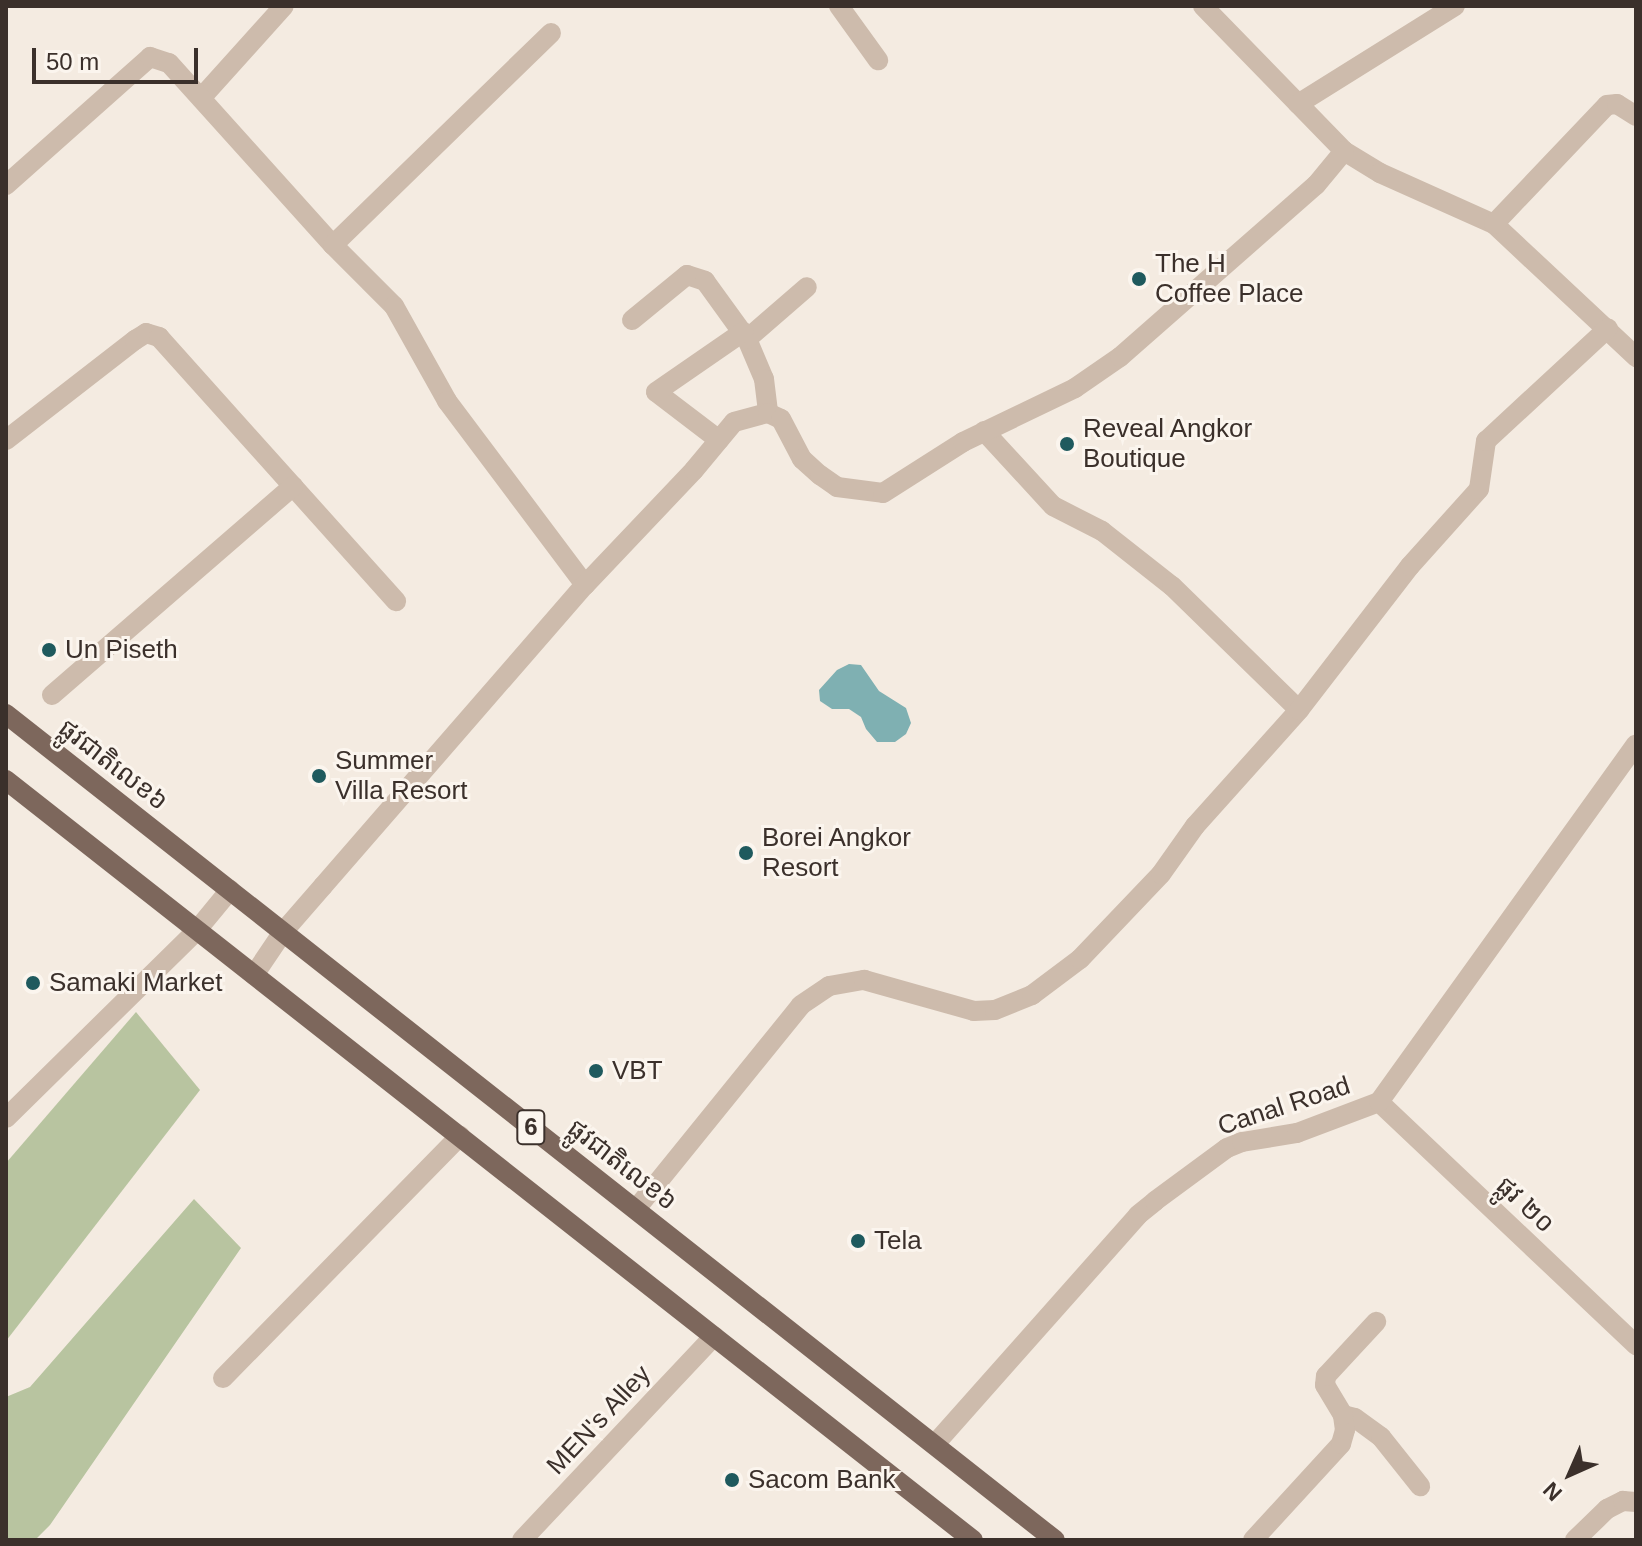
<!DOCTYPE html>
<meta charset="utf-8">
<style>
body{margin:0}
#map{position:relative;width:1642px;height:1546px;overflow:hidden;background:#f4ebe1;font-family:Helvetica,"Noto Sans Khmer",sans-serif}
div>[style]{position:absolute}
.green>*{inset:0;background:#b8c4a0}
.water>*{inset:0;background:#7fb0b2}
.minor>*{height:20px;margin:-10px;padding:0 10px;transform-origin:10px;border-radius:10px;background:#cdbbac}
.major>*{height:20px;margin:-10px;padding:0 10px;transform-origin:10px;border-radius:10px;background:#7d675c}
.dots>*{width:22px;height:22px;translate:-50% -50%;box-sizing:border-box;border:4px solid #fbf5ee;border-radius:50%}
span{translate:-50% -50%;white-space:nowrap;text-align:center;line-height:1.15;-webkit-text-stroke:6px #fbf5ee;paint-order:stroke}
.shield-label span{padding:2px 6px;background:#fbf5ee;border:2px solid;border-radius:6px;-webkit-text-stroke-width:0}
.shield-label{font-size:24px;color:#3b302b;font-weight:700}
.poi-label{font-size:26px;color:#3b302b}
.left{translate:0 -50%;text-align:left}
.street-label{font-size:26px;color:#3b302b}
.frame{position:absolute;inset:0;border:8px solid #3b302b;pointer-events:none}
.north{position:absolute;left:1530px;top:1434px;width:80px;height:80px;-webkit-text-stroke:6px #fbf5ee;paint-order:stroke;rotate:225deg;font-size:22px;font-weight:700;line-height:32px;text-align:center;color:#3b302b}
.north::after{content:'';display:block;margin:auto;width:28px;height:36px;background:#3b302b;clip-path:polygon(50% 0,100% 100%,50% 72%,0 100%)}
.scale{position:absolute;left:32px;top:48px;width:166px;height:36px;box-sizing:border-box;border:4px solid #3b302b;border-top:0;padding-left:10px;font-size:24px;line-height:28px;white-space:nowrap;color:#3b302b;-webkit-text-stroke:6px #fbf5ee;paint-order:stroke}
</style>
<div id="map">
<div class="green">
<div style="clip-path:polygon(136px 1012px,200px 1090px,6px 1341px,6px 1163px)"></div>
<div style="clip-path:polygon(194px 1199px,241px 1248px,50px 1525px,35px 1540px,6px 1540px,6px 1397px,30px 1387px)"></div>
</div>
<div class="water">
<div style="clip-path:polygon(849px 664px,861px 665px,879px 691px,906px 708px,911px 723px,906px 734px,895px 742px,877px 742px,866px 729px,861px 717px,849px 709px,832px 709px,820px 701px,819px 690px,837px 670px)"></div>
</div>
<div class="minor">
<div style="left:839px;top:6px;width:67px;rotate:54.2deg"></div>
<div style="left:1203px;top:6px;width:202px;rotate:45.8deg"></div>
<div style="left:1344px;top:151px;width:42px;rotate:31.4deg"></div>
<div style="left:1380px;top:173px;width:125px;rotate:24.1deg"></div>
<div style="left:1494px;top:224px;width:195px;rotate:43.1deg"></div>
<div style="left:202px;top:97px;width:122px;rotate:-48deg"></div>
<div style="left:1298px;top:104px;width:185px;rotate:-32deg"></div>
<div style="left:6px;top:185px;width:193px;rotate:-41.6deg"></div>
<div style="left:150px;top:57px;width:20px;rotate:18deg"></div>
<div style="left:169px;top:63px;width:245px;rotate:48deg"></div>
<div style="left:333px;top:245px;width:86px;rotate:45deg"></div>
<div style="left:394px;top:306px;width:109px;rotate:60.8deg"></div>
<div style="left:447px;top:401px;width:230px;rotate:53.1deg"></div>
<div style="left:1494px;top:224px;width:164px;rotate:-46.5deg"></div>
<div style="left:1607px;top:105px;width:10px;rotate:-6deg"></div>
<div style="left:1617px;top:104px;width:22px;rotate:32deg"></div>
<div style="left:333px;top:245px;width:304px;rotate:-44.2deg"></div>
<div style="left:632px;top:320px;width:71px;rotate:-39.3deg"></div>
<div style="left:687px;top:275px;width:19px;rotate:18deg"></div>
<div style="left:705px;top:281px;width:72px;rotate:54.1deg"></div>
<div style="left:747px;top:339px;width:43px;rotate:67deg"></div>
<div style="left:764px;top:379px;width:34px;rotate:83deg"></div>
<div style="left:747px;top:339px;width:79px;rotate:-40.9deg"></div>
<div style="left:984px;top:431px;width:102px;rotate:47.4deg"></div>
<div style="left:1053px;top:506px;width:55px;rotate:27deg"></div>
<div style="left:1102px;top:531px;width:89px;rotate:38.2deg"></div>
<div style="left:1172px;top:586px;width:177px;rotate:44.3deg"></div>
<div style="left:6px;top:440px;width:163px;rotate:-37.8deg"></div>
<div style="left:135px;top:340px;width:13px;rotate:-32deg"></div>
<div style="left:146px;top:333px;width:14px;rotate:17deg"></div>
<div style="left:159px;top:337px;width:355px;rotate:48.1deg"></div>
<div style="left:719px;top:440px;width:79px;rotate:-142.7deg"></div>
<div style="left:656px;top:392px;width:106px;rotate:-34.6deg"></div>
<div style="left:52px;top:695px;width:319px;rotate:-40.9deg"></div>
<div style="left:254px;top:975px;width:52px;rotate:-56deg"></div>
<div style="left:283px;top:932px;width:61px;rotate:-49deg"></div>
<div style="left:323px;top:886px;width:399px;rotate:-49deg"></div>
<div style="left:585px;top:585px;width:158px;rotate:-46.5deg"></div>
<div style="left:694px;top:470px;width:62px;rotate:-50.2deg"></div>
<div style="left:734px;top:422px;width:35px;rotate:-15deg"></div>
<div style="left:768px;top:413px;width:14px;rotate:25deg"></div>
<div style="left:781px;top:419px;width:45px;rotate:62.3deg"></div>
<div style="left:802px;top:459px;width:24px;rotate:42deg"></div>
<div style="left:820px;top:475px;width:21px;rotate:35deg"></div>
<div style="left:837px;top:487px;width:46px;rotate:7.4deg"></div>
<div style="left:883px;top:493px;width:95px;rotate:-32.5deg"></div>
<div style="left:963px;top:442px;width:124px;rotate:-25.7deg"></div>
<div style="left:1075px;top:388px;width:55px;rotate:-34.6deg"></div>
<div style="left:1120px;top:357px;width:261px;rotate:-41.3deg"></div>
<div style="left:1316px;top:185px;width:44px;rotate:-50.5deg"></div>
<div style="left:1379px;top:1102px;width:354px;rotate:43.4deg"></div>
<div style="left:6px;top:1118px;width:268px;rotate:-44.5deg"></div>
<div style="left:197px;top:930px;width:52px;rotate:-50.5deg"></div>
<div style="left:636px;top:1209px;width:262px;rotate:-51deg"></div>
<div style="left:801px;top:1005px;width:34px;rotate:-34deg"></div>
<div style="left:829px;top:986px;width:36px;rotate:-10deg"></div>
<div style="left:864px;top:980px;width:114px;rotate:15.7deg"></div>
<div style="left:974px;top:1011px;width:21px;rotate:-3deg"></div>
<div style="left:995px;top:1010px;width:40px;rotate:-22deg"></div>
<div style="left:1032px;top:995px;width:60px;rotate:-36.9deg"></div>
<div style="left:1080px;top:959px;width:117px;rotate:-46.4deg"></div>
<div style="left:1161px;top:874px;width:59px;rotate:-54.7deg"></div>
<div style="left:1195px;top:826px;width:156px;rotate:-48.1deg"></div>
<div style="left:1299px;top:710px;width:182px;rotate:-52.4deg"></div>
<div style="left:1410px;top:566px;width:103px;rotate:-48.1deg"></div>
<div style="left:1479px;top:489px;width:49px;rotate:-81.7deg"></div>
<div style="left:1486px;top:441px;width:166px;rotate:-42.8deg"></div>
<div style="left:223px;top:1378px;width:339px;rotate:-45.6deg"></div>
<div style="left:1343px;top:1415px;width:12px;rotate:14deg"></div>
<div style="left:1355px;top:1418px;width:32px;rotate:36deg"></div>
<div style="left:1381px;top:1437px;width:63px;rotate:51.5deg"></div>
<div style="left:935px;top:1444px;width:306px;rotate:-48.4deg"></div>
<div style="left:1138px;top:1215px;width:22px;rotate:-39deg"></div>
<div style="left:1155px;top:1201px;width:89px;rotate:-36.4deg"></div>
<div style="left:1227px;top:1148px;width:16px;rotate:-22deg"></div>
<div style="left:1242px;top:1142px;width:56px;rotate:-9.3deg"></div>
<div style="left:1297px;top:1133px;width:88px;rotate:-20.7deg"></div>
<div style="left:1379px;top:1102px;width:440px;rotate:-54.3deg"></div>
<div style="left:522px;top:1540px;width:280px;rotate:-46.7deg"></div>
<div style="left:1253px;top:1540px;width:130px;rotate:-47.5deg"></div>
<div style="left:1341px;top:1444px;width:15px;rotate:-74deg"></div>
<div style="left:1345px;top:1430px;width:15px;rotate:-98deg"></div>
<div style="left:1343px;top:1415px;width:35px;rotate:-121deg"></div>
<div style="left:1325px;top:1385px;width:9px;rotate:-84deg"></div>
<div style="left:1326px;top:1376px;width:74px;rotate:-47.2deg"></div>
<div style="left:1575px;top:1540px;width:45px;rotate:-44.1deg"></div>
<div style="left:1607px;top:1509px;width:18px;rotate:-27deg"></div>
<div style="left:1623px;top:1501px;width:13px;rotate:4deg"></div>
</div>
<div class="major">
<div style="left:6px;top:714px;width:1335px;rotate:38.22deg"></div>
<div style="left:6px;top:780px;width:1230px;rotate:38.17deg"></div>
</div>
<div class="dots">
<div style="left:1139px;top:279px;background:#1f5a5e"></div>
<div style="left:1067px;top:444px;background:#1f5a5e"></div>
<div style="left:49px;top:650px;background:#1f5a5e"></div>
<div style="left:319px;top:776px;background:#1f5a5e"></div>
<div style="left:746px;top:853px;background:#1f5a5e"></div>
<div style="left:33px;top:983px;background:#1f5a5e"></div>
<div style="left:596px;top:1071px;background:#1f5a5e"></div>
<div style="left:858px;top:1241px;background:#1f5a5e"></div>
<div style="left:732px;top:1480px;background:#1f5a5e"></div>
</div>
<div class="shield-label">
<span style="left:531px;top:1127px">6</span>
</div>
<div class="poi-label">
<span class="left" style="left:1155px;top:279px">The H<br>Coffee Place</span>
<span class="left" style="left:1083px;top:444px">Reveal Angkor<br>Boutique</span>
<span class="left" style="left:65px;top:650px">Un Piseth</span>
<span class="left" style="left:335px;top:776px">Summer<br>Villa Resort</span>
<span class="left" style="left:762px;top:853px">Borei Angkor<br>Resort</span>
<span class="left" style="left:49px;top:983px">Samaki Market</span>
<span class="left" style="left:612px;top:1071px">VBT</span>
<span class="left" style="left:874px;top:1241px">Tela</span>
<span class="left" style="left:748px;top:1480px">Sacom Bank</span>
</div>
<div class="street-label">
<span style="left:113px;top:765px;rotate:38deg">ផ្លូវជាតិលេខ៦</span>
<span style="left:1284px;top:1106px;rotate:-18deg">Canal Road</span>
<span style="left:622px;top:1165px;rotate:38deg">ផ្លូវជាតិលេខ៦</span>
<span style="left:1525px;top:1205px;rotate:43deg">ផ្លូវ ២០</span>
<span style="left:599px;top:1420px;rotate:-47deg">MEN's Alley</span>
</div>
<div class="frame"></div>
<div class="north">N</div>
<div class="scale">50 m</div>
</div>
